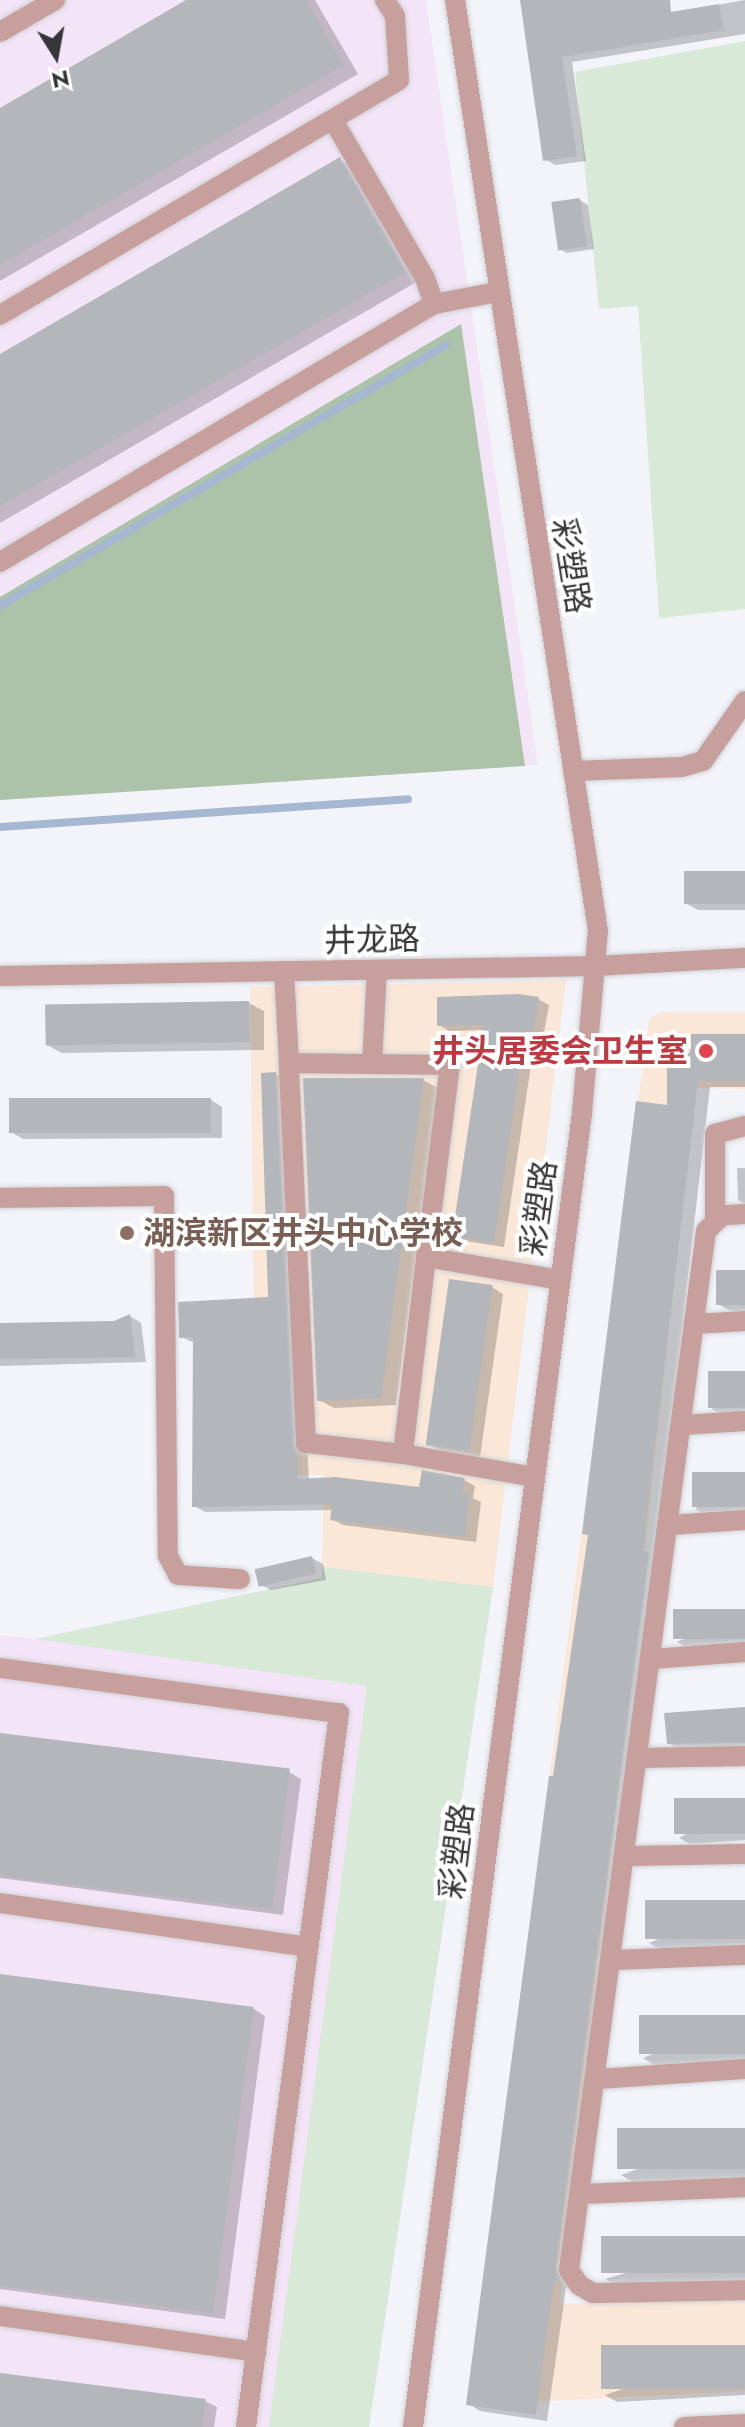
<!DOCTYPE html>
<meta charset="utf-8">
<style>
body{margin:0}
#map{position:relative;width:745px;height:2427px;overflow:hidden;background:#f2f4f9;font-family:Jost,"Noto Sans SC",sans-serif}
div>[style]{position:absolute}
.commercial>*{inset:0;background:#fae7d7}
.industrial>*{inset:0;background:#f4e4f7}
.green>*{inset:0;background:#d9e9d8}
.forest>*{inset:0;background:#acc3aa}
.shadow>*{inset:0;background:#0003}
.stream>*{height:8px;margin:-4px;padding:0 4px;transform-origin:4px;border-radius:4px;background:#a5b7d1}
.building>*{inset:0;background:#b3b6ba;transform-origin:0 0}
.roads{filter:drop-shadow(0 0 2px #d0d2d6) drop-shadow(0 0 2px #d0d2d6)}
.minor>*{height:20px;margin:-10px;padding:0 10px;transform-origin:10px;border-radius:10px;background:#c7a09d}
.dots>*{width:22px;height:22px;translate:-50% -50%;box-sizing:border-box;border:4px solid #fff;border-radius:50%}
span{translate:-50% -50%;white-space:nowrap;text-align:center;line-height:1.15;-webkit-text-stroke:8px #fff;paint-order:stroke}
.street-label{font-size:32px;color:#363638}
.health-label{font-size:32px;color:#be3a42;font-weight:700}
.right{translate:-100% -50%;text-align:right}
.education-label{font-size:32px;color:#785e54;font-weight:700}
.left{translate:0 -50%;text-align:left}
.north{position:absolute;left:16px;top:16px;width:80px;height:80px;-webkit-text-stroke:6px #fff;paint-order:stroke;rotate:169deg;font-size:22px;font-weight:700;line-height:32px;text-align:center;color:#363638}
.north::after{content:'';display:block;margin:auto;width:28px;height:36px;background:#363638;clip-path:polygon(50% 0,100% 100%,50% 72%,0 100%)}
</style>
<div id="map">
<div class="commercial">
<div style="clip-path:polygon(566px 980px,493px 1587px,322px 1567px,324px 1475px,256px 1475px,250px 987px)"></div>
<div style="clip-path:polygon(662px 1012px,745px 1012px,745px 1089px,696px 1088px,560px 2304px,745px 2298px,745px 2391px,467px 2405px,649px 1019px)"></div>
</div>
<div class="industrial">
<div style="clip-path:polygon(0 0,426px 0,538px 765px,0 800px)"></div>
<div style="clip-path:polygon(322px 1567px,493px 1587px,369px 2427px,0 2427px,0 1635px,35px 1639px,322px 1578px)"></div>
</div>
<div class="green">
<div style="clip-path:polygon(745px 41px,745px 609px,659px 618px,638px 306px,599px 309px,575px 72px)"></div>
<div style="clip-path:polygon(322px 1567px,493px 1587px,369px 2427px,269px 2427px,367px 1686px,35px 1639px,322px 1578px)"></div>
</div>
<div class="forest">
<div style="clip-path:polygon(461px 324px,525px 766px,0 800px,0 597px)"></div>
</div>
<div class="shadow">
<div style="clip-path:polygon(190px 0,315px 0,358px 74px,0 281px,0 111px)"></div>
<div style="clip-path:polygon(522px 0,616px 0,620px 22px,745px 0,745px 34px,572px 62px,586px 161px,555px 165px,545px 159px)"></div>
<div style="clip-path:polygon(340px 160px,355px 168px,420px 280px,0 523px,0 356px)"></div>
<div style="clip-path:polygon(580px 200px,588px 205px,594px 249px,567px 253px,559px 249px)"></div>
<div style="clip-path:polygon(745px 873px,745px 910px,698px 910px,687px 904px)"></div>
<div style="clip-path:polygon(538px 999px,549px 1005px,538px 1067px,531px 1065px,504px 1247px,465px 1241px,455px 1235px,485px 1030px,449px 1031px,439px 1025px)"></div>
<div style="clip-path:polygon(249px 1003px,264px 1011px,264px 1050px,62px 1053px,47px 1045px)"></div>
<div style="clip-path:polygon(745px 1036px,745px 1087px,710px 1087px,571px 2288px,566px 2288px,547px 2421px,480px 2411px,469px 2404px,590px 1536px,584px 1533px,669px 1107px,693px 1052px)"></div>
<div style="clip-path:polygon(276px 1074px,287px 1081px,309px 1480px,421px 1490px,464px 1480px,475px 1486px,473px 1498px,481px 1502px,476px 1542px,343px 1525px,332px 1519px,333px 1510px,205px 1512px,194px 1506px,195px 1343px,181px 1337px,270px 1299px)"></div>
<div style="clip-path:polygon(423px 1080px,438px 1088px,396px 1405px,334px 1408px,319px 1400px)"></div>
<div style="clip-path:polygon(211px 1100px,222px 1107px,222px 1138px,23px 1139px,11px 1132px)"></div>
<div style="clip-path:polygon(737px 1168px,745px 1168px,745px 1204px,738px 1200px)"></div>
<div style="clip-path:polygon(745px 1272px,745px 1311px,731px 1311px,719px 1305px)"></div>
<div style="clip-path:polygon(492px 1287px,503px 1294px,480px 1457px,439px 1450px,428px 1444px)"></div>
<div style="clip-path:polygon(130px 1316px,141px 1323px,146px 1362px,0 1366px,0 1329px,115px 1323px)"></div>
<div style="clip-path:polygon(745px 1373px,745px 1415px,723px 1416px,712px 1409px)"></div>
<div style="clip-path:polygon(745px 1474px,745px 1515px,707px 1516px,695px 1509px)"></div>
<div style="clip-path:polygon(312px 1558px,323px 1564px,326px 1580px,271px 1590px,259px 1584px)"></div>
<div style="clip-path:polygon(745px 1611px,745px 1646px,688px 1648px,677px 1642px)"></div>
<div style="clip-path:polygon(745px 1709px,745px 1747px,680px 1750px,669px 1743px)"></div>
<div style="clip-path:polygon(0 1735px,289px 1772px,301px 1779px,283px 1915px,0 1878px)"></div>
<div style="clip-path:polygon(745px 1800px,745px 1840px,690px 1844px,679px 1838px)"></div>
<div style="clip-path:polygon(745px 1902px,745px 1946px,661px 1950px,649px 1943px)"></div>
<div style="clip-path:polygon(0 1976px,254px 2009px,265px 2016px,225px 2319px,0 2289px)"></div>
<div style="clip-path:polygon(745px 2017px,745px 2060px,654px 2065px,643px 2058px)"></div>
<div style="clip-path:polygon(745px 2130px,745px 2178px,636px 2184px,621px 2175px)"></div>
<div style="clip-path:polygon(745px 2238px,745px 2280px,618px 2286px,605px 2279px)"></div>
<div style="clip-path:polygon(745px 2347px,745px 2395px,617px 2402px,605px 2395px)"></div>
<div style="clip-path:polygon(0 2375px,205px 2401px,217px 2407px,214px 2427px,0 2427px)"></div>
</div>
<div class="stream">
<div style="left:0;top:606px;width:517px;rotate:-30.34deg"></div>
<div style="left:0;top:827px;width:409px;rotate:-3.9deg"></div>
</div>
<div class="building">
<div style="clip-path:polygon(186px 0,306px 0,344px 65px,0 265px,0 108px)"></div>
<div style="clip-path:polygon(520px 0,670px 0,671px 12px,719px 4px,724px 30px,562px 57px,577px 156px,543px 161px)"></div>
<div style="clip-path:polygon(340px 157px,406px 272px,0 506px,0 354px)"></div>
<div style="left:580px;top:198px;width:49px;height:29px;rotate:82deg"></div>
<div style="left:745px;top:871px;width:33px;height:61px;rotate:90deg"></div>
<div style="clip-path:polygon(519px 994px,539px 997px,528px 1062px,521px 1061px,494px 1243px,452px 1236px,484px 1025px,437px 1026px,437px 997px)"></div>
<div style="left:249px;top:1001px;width:41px;height:204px;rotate:89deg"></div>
<div style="clip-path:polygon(691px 1034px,745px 1034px,745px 1081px,698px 1081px,648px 1503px,644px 1551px,649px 1552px,556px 2268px,561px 2282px,554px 2282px,536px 2415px,466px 2405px,549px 1776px,553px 1776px,588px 1535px,582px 1534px,636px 1101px,667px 1105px,667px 1050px,691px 1050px)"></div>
<div style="clip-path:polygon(276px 1072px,298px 1479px,335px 1477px,419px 1487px,422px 1470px,465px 1478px,462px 1493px,470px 1494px,465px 1537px,330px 1520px,332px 1504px,192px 1507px,193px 1337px,179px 1338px,178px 1302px,268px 1297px,261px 1073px)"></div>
<div style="clip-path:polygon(303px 1078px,424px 1078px,381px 1398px,317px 1401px)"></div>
<div style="left:211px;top:1098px;width:35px;height:202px;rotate:90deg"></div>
<div style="left:745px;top:1270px;width:35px;height:29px;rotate:90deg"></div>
<div style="left:449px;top:1279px;width:44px;height:168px;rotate:8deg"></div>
<div style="clip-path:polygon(130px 1314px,135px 1357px,0 1359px,0 1323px,114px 1321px)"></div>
<div style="left:745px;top:1371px;width:37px;height:37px;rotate:90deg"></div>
<div style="left:745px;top:1472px;width:35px;height:53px;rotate:90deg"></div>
<div style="left:312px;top:1556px;width:18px;height:59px;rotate:77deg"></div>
<div style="left:745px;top:1609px;width:30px;height:72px;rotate:90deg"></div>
<div style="clip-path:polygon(745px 1707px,745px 1743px,667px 1744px,664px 1713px)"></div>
<div style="left:0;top:1733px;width:292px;height:142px;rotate:7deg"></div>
<div style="left:745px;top:1798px;width:36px;height:71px;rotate:90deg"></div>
<div style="left:745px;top:1900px;width:39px;height:100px;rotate:90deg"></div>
<div style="clip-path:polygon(0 1974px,254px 2007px,213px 2313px,0 2286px)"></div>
<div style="left:745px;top:2015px;width:39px;height:106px;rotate:90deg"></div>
<div style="left:745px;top:2128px;width:41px;height:128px;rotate:90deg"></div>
<div style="left:745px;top:2236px;width:37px;height:144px;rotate:90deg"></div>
<div style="left:745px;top:2345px;width:44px;height:144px;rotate:90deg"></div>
<div style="clip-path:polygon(0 2373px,206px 2399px,202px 2427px,0 2427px)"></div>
</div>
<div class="roads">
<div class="minor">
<div style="left:0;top:32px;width:64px;rotate:-30.2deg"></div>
<div style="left:333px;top:120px;width:183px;rotate:59.8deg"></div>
<div style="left:425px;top:278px;width:28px;rotate:71deg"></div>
<div style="left:0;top:315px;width:463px;rotate:-30.5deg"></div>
<div style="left:399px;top:80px;width:64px;rotate:-93.6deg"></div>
<div style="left:395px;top:16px;width:19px;rotate:-122deg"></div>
<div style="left:0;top:562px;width:505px;rotate:-30.73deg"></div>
<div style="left:434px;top:304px;width:65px;rotate:-10.6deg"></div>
<div style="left:573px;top:771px;width:109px;rotate:-2.1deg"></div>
<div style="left:682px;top:767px;width:22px;rotate:-16deg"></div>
<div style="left:703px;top:761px;width:73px;rotate:-55deg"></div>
<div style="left:284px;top:971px;width:92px;rotate:86.9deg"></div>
<div style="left:0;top:976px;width:595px;rotate:-0.96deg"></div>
<div style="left:595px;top:966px;width:150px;rotate:-3.1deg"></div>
<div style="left:372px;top:1064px;width:94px;rotate:-87deg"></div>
<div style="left:0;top:1198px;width:164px;rotate:-0.7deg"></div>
<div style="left:164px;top:1196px;width:360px;rotate:89.4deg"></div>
<div style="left:168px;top:1556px;width:21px;rotate:62deg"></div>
<div style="left:178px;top:1575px;width:62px;rotate:3.7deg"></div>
<div style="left:745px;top:1214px;width:22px;rotate:177deg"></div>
<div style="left:723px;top:1215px;width:23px;rotate:137deg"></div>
<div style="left:706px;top:1231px;width:1048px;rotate:97.51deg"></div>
<div style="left:569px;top:2270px;width:18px;rotate:56deg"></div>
<div style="left:579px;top:2285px;width:16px;rotate:30deg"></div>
<div style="left:593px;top:2293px;width:152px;rotate:-1.1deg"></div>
<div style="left:715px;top:1219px;width:85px;rotate:-90deg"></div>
<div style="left:715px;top:1134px;width:31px;rotate:-15deg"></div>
<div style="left:426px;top:1257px;width:198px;rotate:96.7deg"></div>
<div style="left:403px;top:1454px;width:98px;rotate:-173.5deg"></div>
<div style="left:306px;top:1443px;width:380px;rotate:-92.6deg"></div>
<div style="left:289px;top:1063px;width:161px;rotate:0.7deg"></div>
<div style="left:450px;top:1065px;width:193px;rotate:97.1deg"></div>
<div style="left:426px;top:1257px;width:136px;rotate:9.7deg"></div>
<div style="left:695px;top:1324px;width:50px;rotate:-3.4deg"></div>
<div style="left:682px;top:1425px;width:63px;rotate:-3.6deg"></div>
<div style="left:403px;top:1454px;width:134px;rotate:9.9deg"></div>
<div style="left:669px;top:1525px;width:76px;rotate:-3.8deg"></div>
<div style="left:652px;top:1659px;width:93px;rotate:-4.3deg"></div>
<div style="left:0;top:1668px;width:342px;rotate:7.6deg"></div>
<div style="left:339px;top:1713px;width:720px;rotate:97.42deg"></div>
<div style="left:639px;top:1758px;width:106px;rotate:-1.1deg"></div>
<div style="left:626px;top:1856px;width:119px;rotate:-1deg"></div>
<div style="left:0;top:1903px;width:311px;rotate:8.1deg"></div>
<div style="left:612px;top:1960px;width:133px;rotate:-2.2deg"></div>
<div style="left:597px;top:2079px;width:148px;rotate:-3.9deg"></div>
<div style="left:580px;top:2194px;width:165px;rotate:-2.4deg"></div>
<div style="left:0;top:2316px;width:259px;rotate:8deg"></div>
<div style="left:413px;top:2427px;width:1325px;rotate:-82.67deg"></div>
<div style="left:582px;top:1113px;width:183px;rotate:-85deg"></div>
<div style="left:598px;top:931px;width:942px;rotate:-98.73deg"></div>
<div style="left:684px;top:2427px;width:61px;rotate:-2.8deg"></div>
</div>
</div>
<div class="dots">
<div style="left:706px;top:1051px;background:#e0444e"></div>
<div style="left:127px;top:1233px;background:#8d6e63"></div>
</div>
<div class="street-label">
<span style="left:571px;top:566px;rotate:81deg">彩塑路</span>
<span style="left:372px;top:940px;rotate:-1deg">井龙路</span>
<span style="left:539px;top:1208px;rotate:-82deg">彩塑路</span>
<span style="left:457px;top:1851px;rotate:-83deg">彩塑路</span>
</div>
<div class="health-label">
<span class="right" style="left:688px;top:1051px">井头居委会卫生室</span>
</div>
<div class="education-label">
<span class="left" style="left:143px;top:1233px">湖滨新区井头中心学校</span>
</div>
<div class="north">N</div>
</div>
